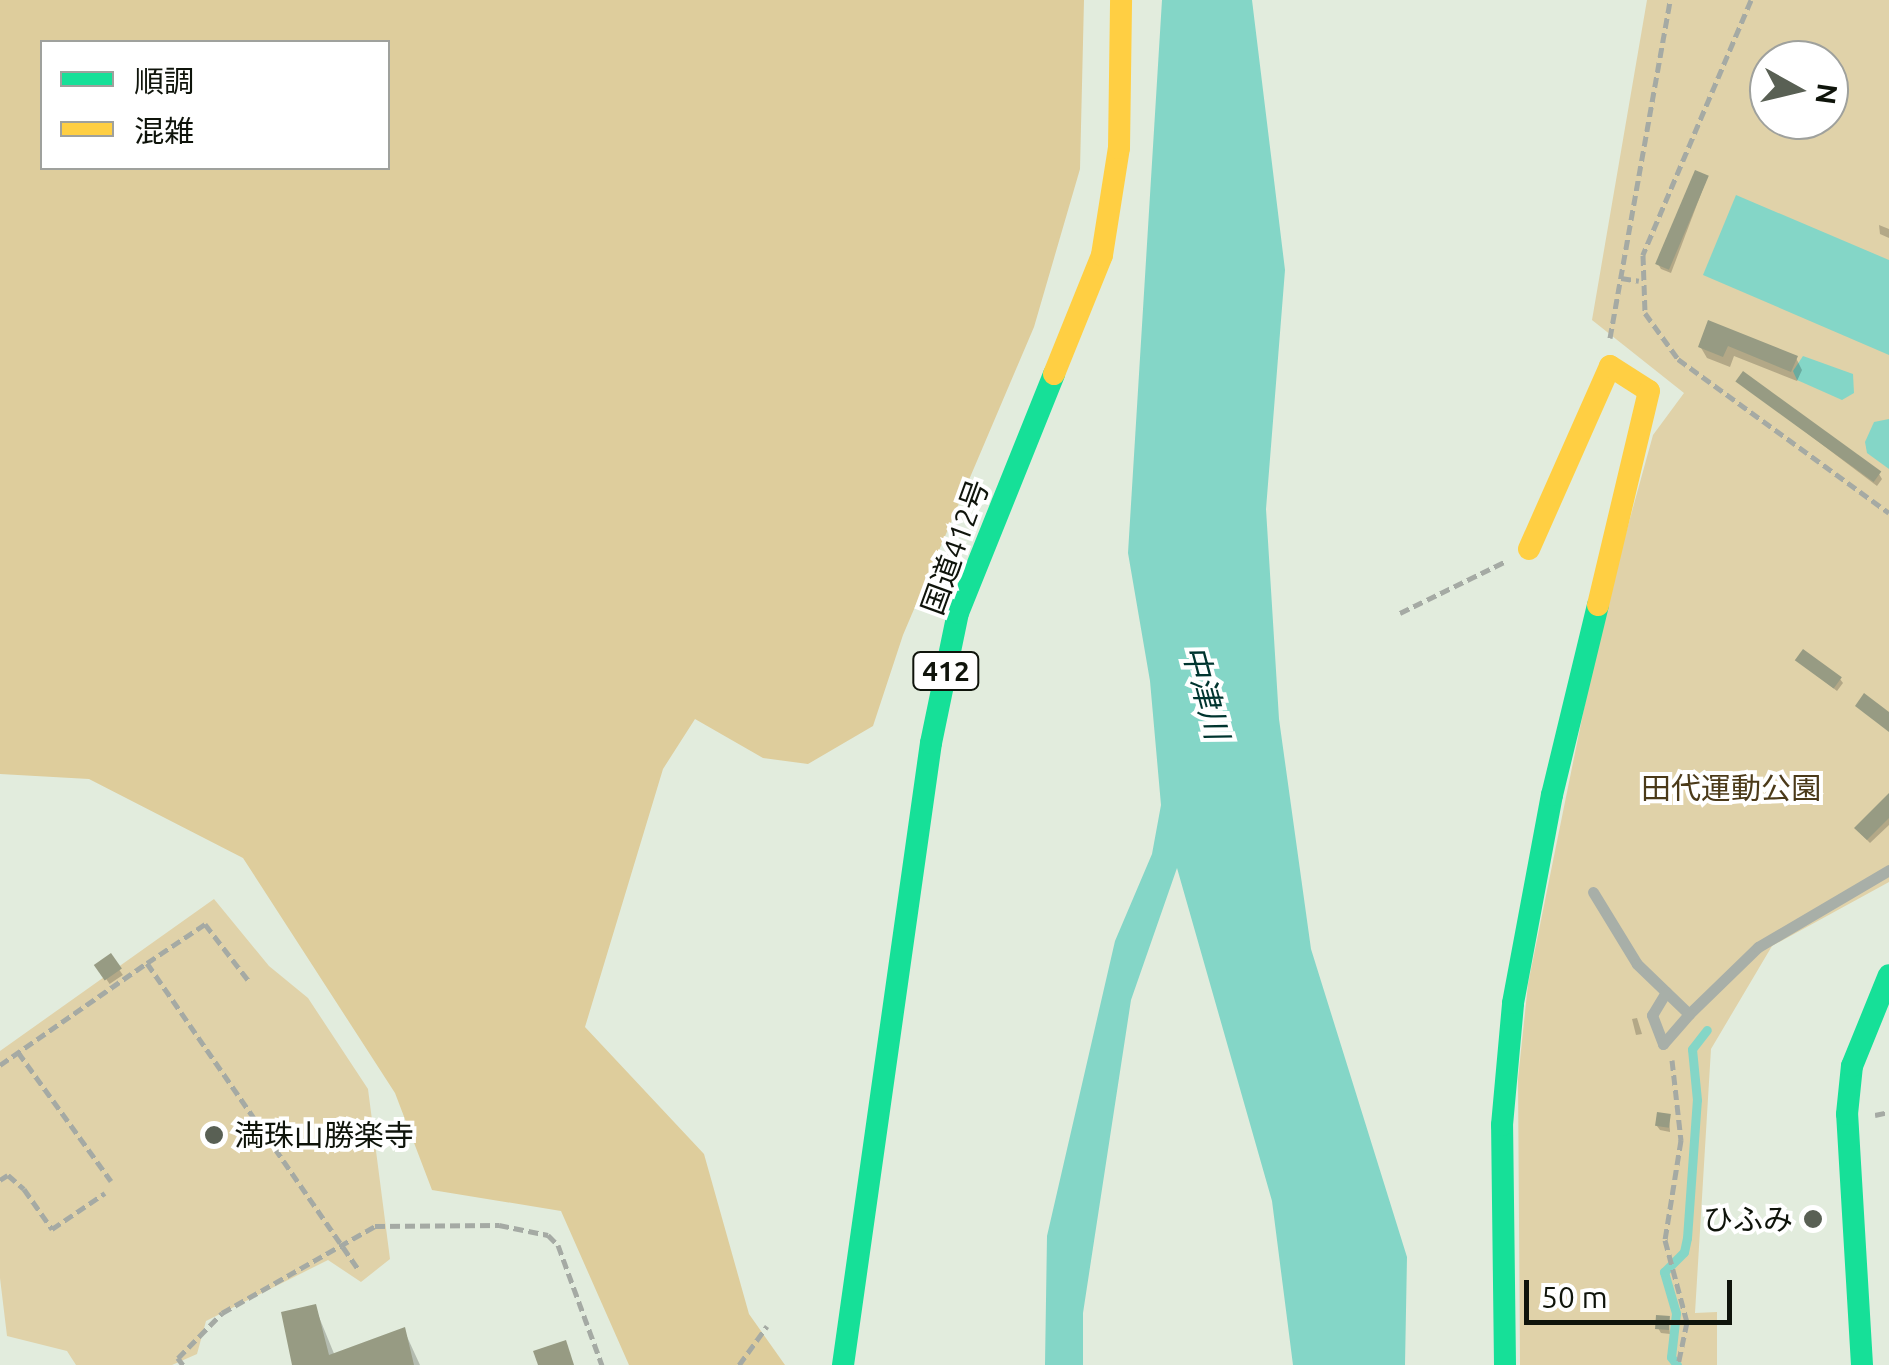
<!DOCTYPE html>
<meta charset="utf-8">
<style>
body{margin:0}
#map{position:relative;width:1889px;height:1365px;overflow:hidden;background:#e2ecdd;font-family:Ubuntu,"Noto Sans JP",sans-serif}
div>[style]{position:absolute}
.green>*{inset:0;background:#e0d2a9}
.forest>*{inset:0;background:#decd9c}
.water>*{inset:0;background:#84d6c7}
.shadow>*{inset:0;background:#0003;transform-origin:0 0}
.stream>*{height:9px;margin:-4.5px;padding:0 4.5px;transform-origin:4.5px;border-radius:4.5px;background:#84d6c7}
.building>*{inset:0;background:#979b83;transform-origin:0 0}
.path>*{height:5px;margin-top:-2.5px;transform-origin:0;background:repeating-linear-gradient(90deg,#a5aaa4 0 10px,transparent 0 15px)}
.lane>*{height:11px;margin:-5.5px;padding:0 5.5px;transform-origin:5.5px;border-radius:5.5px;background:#a8afa8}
.fast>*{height:22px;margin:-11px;padding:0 11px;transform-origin:11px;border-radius:11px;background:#16e098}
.slow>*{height:22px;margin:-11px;padding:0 11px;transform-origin:11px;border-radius:11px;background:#ffcf43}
.dots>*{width:28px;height:28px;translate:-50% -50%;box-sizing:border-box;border:5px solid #fff;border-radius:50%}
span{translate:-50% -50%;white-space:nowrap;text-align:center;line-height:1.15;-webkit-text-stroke:8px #fff;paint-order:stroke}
.shield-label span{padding:2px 8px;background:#fff;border:2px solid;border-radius:8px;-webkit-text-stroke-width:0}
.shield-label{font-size:28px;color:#0f140b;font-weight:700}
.street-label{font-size:30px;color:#0f140b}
.park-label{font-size:30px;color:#4b3a19}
.poi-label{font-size:30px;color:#0f140b}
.left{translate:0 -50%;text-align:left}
.right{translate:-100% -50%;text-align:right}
.water-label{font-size:32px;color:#00352f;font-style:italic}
.legend{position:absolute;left:40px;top:40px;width:350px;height:130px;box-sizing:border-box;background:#fff;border:2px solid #9fa19d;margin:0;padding:12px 18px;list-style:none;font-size:30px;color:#0f140b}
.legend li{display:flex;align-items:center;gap:20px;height:50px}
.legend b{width:50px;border:2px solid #9fa19d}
.north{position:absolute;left:1749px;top:40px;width:100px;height:100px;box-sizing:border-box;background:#fff;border:2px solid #9fa19d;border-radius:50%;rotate:98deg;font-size:28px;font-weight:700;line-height:40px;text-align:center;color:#0f140b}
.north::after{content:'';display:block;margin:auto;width:35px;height:45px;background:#596054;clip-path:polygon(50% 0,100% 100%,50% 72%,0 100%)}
.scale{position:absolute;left:1524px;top:1280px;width:208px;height:45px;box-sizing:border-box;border:5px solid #0f140b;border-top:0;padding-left:12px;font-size:30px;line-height:35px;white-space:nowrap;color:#0f140b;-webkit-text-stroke:8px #fff;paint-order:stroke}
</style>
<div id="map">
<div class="green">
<div style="clip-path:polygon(evenodd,1647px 0,1889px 0,1889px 882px,1772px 946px,1711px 1049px,1695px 1313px,1717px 1312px,1717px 1365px,1520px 1365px,1518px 1079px,1528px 984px,1602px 620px,1653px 435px,1684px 393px,1592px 320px,1647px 0,1769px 60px,1829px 60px,1829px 120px,1769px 120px,1769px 60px)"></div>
<div style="clip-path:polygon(214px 899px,269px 966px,308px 998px,368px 1089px,390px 1259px,361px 1282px,328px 1260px,206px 1321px,197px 1354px,172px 1365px,76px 1365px,67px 1351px,7px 1336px,0 1278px,0 1051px)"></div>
</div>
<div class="forest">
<div style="clip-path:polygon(evenodd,0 0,1084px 0,1080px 169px,1034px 327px,903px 635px,873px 726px,808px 764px,763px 758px,695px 719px,663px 769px,585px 1027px,704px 1154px,749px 1314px,785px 1365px,629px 1365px,561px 1211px,432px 1190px,395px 1093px,243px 858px,89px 779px,0 774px,0 0,42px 42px,388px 42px,388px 168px,42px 168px,42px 42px)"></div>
</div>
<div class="water">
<div style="clip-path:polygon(1162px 0,1252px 0,1285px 270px,1266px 509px,1279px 719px,1311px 949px,1407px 1257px,1405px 1365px,1293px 1365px,1272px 1201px,1177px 868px,1131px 1000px,1083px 1313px,1083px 1365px,1045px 1365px,1047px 1236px,1115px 941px,1152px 854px,1161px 805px,1150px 681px,1128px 553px)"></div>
<div style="clip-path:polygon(1736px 195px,1889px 260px,1889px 355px,1703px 275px)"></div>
<div style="clip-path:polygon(1803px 356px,1853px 374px,1854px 393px,1842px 400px,1797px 380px,1793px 371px)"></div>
<div style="clip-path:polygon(1889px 419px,1889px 469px,1867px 453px,1865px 442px,1874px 422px)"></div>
</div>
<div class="shadow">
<div style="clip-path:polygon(1707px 178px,1671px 273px,1661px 269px,1658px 264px)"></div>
<div style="clip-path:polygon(1879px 225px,1889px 229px,1889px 238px,1880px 234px)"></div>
<div style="clip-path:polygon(1710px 323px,1796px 358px,1802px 370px,1797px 381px,1734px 356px,1730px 367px,1707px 358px,1700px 346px)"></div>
<div style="clip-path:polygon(1738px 381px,1879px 474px,1882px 479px,1877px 486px)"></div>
<div style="clip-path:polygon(1798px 661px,1840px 679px,1843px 683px,1837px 691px)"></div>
<div style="clip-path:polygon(1889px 796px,1889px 825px,1870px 843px,1860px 833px)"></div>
<div style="left:110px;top:956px;width:23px;height:16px;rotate:56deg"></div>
<div style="clip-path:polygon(1637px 1018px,1642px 1034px,1636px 1035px,1632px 1019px)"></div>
<div style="clip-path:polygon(1669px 1116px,1670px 1132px,1660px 1130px,1657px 1126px)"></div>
<div style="clip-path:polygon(315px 1307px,335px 1356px,404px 1330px,420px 1365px,295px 1365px)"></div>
<div style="clip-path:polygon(1668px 1318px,1670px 1334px,1661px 1333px,1658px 1328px)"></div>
</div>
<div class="stream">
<div style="left:1677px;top:1365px;width:10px;rotate:-127deg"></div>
<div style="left:1671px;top:1357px;width:44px;rotate:-83.5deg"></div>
<div style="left:1676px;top:1313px;width:43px;rotate:-106.3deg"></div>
<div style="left:1664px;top:1272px;width:28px;rotate:-45deg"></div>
<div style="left:1684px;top:1252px;width:14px;rotate:-78deg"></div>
<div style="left:1687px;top:1238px;width:138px;rotate:-85.9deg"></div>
<div style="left:1697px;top:1100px;width:51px;rotate:-95.6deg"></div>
<div style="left:1692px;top:1049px;width:24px;rotate:-52deg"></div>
</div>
<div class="building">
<div style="left:1695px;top:170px;width:15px;height:102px;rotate:23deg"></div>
<div style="clip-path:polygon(1708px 320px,1798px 356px,1791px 372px,1728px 346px,1723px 357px,1698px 347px)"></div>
<div style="left:1743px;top:371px;width:171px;height:13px;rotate:36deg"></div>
<div style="left:1803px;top:649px;width:48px;height:14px;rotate:36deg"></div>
<div style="clip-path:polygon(1864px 693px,1889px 712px,1889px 732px,1855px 706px)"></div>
<div style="clip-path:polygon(1889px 793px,1889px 818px,1867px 840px,1854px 828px)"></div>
<div style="left:111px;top:953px;width:19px;height:21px;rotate:55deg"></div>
<div style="left:1657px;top:1112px;width:14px;height:14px;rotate:8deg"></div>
<div style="clip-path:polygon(316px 1304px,329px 1355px,405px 1327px,414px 1365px,292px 1365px,281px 1312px)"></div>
<div style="left:1656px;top:1315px;width:14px;height:14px;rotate:4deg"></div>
<div style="clip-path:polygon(566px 1340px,574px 1365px,538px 1365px,533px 1351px)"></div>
</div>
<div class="path">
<div style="left:1751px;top:0;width:277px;rotate:113deg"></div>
<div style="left:1643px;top:255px;width:58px;rotate:88deg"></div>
<div style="left:1645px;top:313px;width:57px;rotate:54.3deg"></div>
<div style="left:1678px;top:359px;width:261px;rotate:36.1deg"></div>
<div style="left:1621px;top:278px;width:18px;rotate:9deg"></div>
<div style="left:1610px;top:338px;width:343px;rotate:-79.9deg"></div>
<div style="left:1400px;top:613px;width:116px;rotate:-26.1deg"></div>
<div style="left:147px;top:963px;width:70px;rotate:-33.9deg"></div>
<div style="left:205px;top:924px;width:71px;rotate:52.5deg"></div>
<div style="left:18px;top:1052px;width:159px;rotate:54.2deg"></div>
<div style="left:1672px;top:1060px;width:81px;rotate:83.6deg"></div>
<div style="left:1681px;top:1140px;width:101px;rotate:99.1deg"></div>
<div style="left:1665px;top:1240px;width:85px;rotate:75deg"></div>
<div style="left:1687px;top:1322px;width:44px;rotate:101.8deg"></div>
<div style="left:0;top:1065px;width:179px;rotate:-34.8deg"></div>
<div style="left:147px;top:963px;width:373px;rotate:55.4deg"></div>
<div style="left:1875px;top:1115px;width:14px;rotate:-12deg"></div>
<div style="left:0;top:1180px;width:9px;rotate:-32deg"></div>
<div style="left:8px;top:1175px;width:21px;rotate:41deg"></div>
<div style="left:24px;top:1189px;width:49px;rotate:55deg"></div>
<div style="left:52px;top:1229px;width:64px;rotate:-34.2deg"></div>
<div style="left:183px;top:1365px;width:9px;rotate:-126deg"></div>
<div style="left:178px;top:1358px;width:63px;rotate:-45.6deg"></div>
<div style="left:222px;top:1313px;width:176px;rotate:-29.6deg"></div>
<div style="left:375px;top:1226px;width:124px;rotate:-0.5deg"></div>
<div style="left:499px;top:1225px;width:50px;rotate:11.5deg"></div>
<div style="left:548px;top:1235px;width:14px;rotate:45deg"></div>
<div style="left:558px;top:1245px;width:128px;rotate:69.9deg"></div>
<div style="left:739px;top:1365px;width:48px;rotate:-54.3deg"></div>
</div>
<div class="lane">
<div style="left:1593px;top:892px;width:84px;rotate:58.6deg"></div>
<div style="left:1637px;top:964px;width:72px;rotate:43.9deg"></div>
<div style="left:1689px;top:1014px;width:96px;rotate:-44.2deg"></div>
<div style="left:1758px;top:947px;width:152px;rotate:-30.4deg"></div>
<div style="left:1666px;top:992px;width:27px;rotate:121deg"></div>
<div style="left:1652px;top:1015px;width:31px;rotate:69deg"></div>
<div style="left:1663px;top:1044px;width:40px;rotate:-49deg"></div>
</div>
<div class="fast">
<div style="left:843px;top:1365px;width:628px;rotate:-81.95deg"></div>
<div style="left:931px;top:743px;width:133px;rotate:-78.3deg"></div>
<div style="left:958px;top:613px;width:258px;rotate:-68.1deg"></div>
<div style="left:1505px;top:1365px;width:240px;rotate:-90.7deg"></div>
<div style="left:1502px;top:1125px;width:122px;rotate:-84.8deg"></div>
<div style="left:1513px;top:1003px;width:212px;rotate:-79.4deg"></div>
<div style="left:1552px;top:795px;width:195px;rotate:-76.4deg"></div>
<div style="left:1862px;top:1365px;width:251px;rotate:-93.4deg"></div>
<div style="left:1847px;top:1114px;width:48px;rotate:-84.1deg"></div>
<div style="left:1852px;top:1066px;width:98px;rotate:-67.9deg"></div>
</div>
<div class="slow">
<div style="left:1054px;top:374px;width:128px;rotate:-68deg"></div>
<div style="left:1102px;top:255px;width:108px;rotate:-81deg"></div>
<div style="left:1119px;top:148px;width:148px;rotate:-89.2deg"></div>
<div style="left:1529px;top:549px;width:200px;rotate:-66.1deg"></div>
<div style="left:1610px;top:366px;width:46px;rotate:32.7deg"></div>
<div style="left:1649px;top:391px;width:220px;rotate:103.4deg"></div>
</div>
<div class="dots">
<div style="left:214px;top:1135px;background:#596054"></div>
<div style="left:1813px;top:1219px;background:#596054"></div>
</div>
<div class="shield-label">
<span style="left:946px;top:671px">412</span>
</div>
<div class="street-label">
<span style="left:955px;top:547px;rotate:-70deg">国道412号</span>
</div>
<div class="park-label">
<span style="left:1731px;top:788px">田代運動公園</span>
</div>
<div class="poi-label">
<span class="left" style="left:234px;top:1135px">満珠山勝楽寺</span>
<span class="right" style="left:1793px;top:1219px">ひふみ</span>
</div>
<div class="water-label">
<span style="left:1206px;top:692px;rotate:75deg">中津川</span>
</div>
<ul class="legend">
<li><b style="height:12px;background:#16e098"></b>順調</li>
<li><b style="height:12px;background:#ffcf43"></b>混雑</li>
</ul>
<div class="north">N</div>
<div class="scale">50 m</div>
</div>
